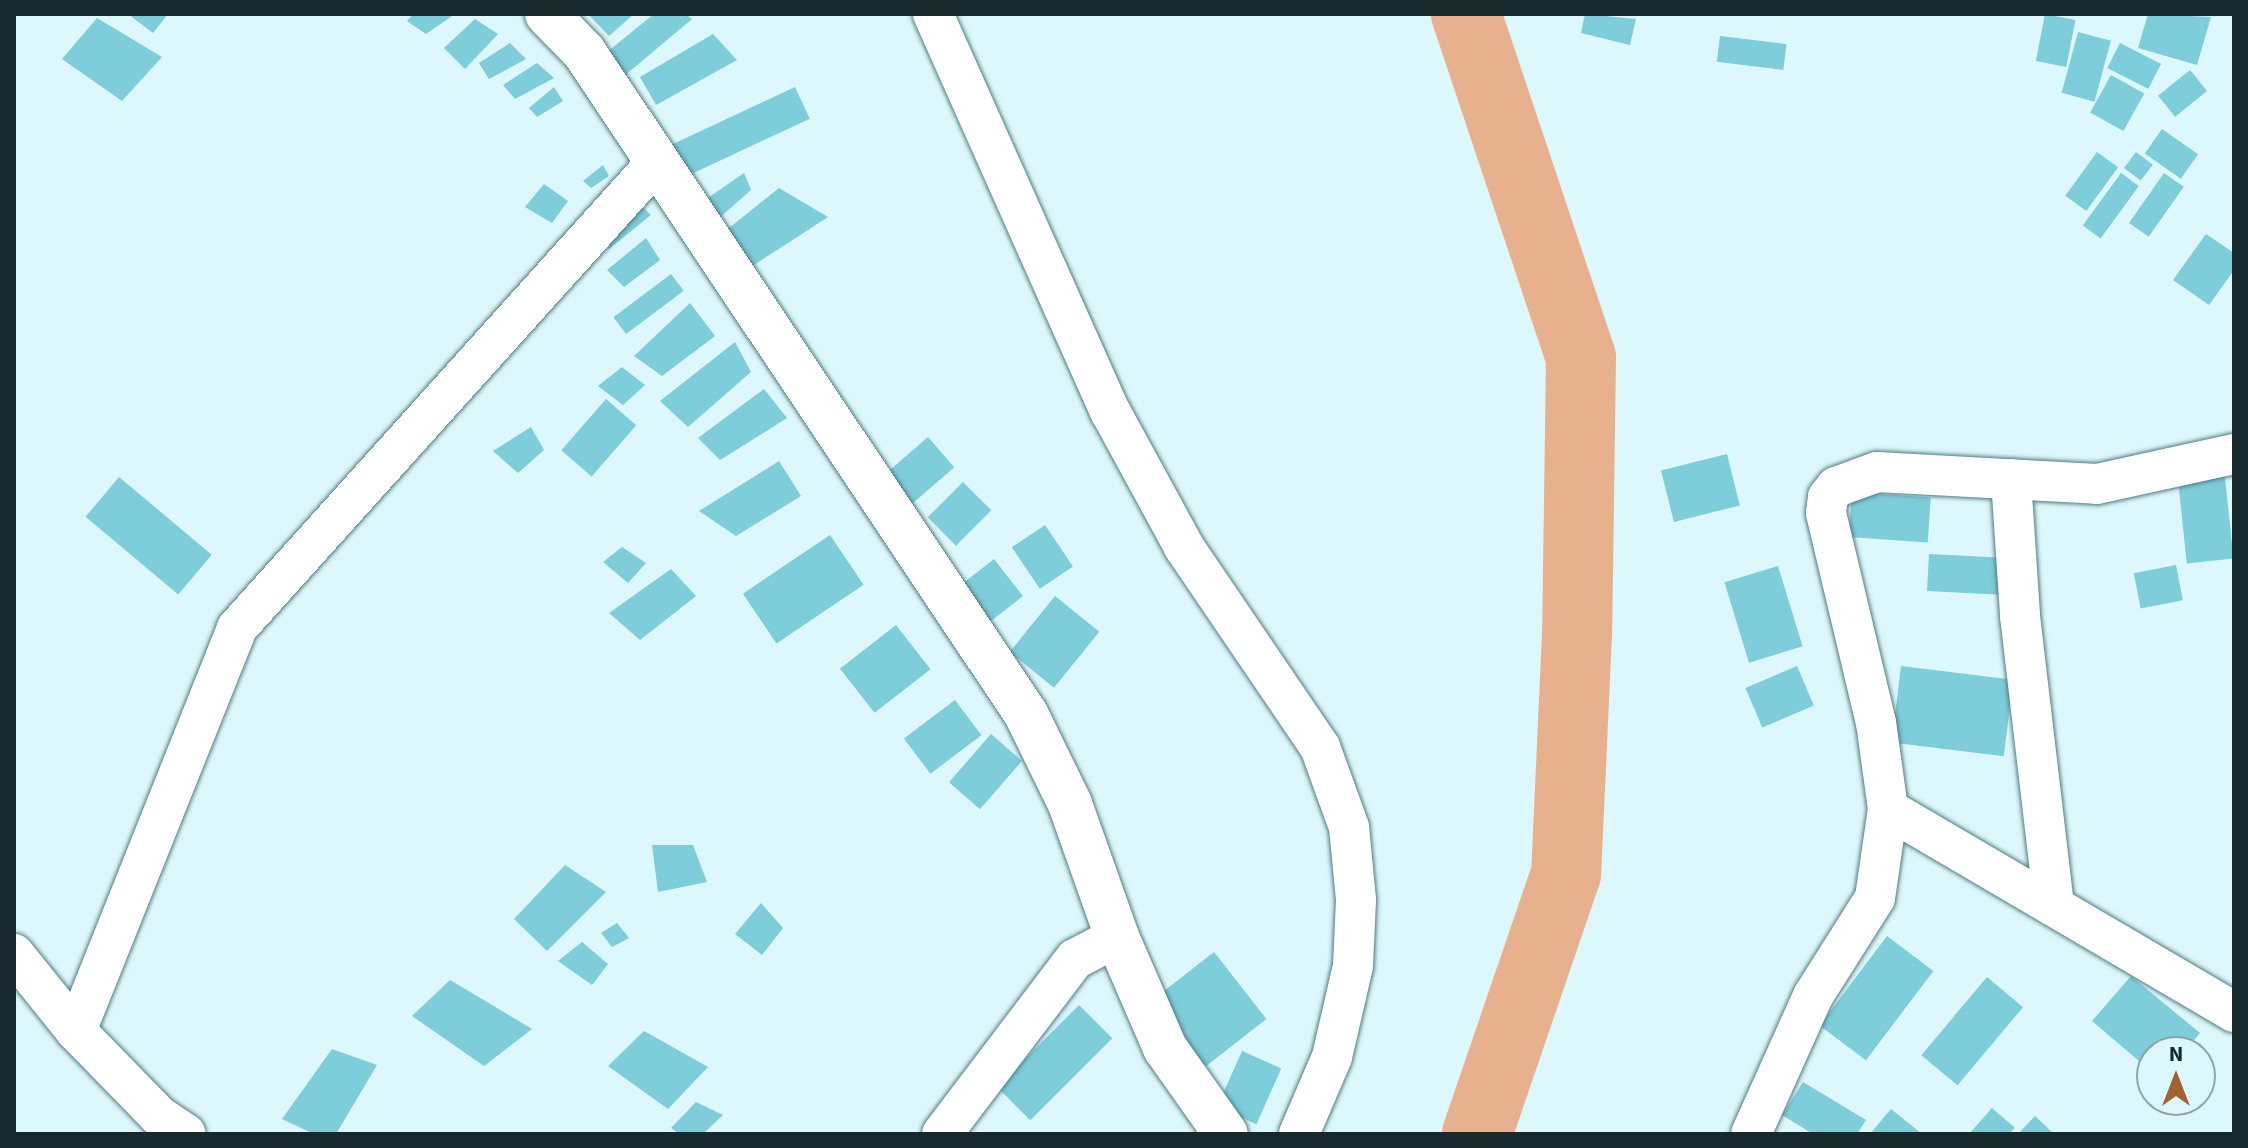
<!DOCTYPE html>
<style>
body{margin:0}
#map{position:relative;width:2248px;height:1148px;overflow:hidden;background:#dcf8fc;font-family:"Source Sans 3",sans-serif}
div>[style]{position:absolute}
.river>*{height:70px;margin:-35px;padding:0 35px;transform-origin:35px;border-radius:35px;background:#e8b18d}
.building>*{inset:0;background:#7dcdda;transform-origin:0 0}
.roads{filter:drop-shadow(0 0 2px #507b82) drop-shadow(0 0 2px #507b82)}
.minor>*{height:40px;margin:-20px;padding:0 20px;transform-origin:20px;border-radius:20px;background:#fff}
.secondary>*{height:44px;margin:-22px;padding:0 22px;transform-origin:22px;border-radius:22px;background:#fff}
span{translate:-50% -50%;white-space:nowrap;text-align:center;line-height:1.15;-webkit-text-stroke:8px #dcf8fc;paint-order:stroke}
.frame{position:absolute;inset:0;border:16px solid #17292c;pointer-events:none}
.north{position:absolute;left:2136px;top:1036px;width:80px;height:80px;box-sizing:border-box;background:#dcf8fc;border:2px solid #8da5a9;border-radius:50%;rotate:0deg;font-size:22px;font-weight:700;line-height:32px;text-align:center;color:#17292c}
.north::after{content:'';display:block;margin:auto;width:28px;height:36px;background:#a56231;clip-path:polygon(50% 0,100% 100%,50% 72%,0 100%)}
</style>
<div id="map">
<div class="river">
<div style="left:1466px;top:14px;width:362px;rotate:71.5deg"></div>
<div style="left:1581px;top:357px;width:277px;rotate:90.8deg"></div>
<div style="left:1577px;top:634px;width:240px;rotate:92.6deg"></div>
<div style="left:1566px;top:874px;width:275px;rotate:108.9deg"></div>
</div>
<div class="building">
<div style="clip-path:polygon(128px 14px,168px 14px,153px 33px)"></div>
<div style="clip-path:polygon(413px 14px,455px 14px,426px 34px,407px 21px)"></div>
<div style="clip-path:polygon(588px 14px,634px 14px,609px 36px)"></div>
<div style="clip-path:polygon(654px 14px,685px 14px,692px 19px,623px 77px,601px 57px)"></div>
<div style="clip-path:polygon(1585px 14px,1636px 19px,1630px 45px,1581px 33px)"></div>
<div style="left:2045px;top:14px;width:31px;height:48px;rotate:11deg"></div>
<div style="clip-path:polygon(2148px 14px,2211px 17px,2197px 65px,2138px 48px)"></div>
<div style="clip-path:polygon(97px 18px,162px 57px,122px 101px,62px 59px)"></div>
<div style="clip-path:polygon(475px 19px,498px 34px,465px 69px,444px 48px)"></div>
<div style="left:2078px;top:32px;width:34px;height:63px;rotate:15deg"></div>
<div style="clip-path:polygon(713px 34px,737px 60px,656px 105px,640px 77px)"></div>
<div style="left:1720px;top:36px;width:67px;height:26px;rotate:7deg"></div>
<div style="clip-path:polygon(510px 43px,526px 59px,489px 79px,479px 63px)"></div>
<div style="left:2120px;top:43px;width:46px;height:28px;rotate:27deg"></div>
<div style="clip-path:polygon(537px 63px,554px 78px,515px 99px,503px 85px)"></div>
<div style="left:2190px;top:70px;width:27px;height:41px;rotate:51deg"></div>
<div style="left:2111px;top:75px;width:38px;height:43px;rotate:29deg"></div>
<div style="clip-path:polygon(554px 87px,563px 101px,537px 117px,529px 108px)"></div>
<div style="left:795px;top:87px;width:35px;height:153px;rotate:65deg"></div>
<div style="left:2162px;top:129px;width:44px;height:30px;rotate:35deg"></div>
<div style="left:2097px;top:152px;width:26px;height:54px;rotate:36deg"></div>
<div style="left:2136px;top:152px;width:21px;height:20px;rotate:37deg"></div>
<div style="clip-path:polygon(603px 165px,609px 176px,591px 188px,583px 181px)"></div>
<div style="clip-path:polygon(744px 173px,751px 190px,717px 220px,699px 204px)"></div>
<div style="left:2121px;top:173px;width:22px;height:65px;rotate:36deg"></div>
<div style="left:2164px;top:173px;width:24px;height:61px;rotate:35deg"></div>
<div style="clip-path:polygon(544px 184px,568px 201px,552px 223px,525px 207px)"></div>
<div style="clip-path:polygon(779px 188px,828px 217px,743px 272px,714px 240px)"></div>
<div style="clip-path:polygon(635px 200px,651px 215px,609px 249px,587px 234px)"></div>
<div style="clip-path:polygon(2206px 234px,2234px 253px,2234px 270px,2209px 305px,2173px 280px)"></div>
<div style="clip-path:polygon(646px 238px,660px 260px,624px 287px,607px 270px)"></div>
<div style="left:671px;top:274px;width:21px;height:72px;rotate:53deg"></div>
<div style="clip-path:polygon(690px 303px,715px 336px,662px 376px,634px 356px)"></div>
<div style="clip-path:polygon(735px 342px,751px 372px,688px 427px,660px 401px)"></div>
<div style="clip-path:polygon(622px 367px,645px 385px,623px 405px,598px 386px)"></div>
<div style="clip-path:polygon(764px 389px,787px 418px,720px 460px,698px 438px)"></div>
<div style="left:606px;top:399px;width:40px;height:68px;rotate:41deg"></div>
<div style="clip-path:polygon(531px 427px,544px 450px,518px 473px,493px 451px)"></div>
<div style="left:928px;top:437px;width:40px;height:55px;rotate:49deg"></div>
<div style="left:1727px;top:454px;width:53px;height:68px;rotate:76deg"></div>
<div style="clip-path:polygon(779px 461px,801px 496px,736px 536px,699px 511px)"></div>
<div style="left:2224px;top:468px;width:91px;height:47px;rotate:84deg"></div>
<div style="left:119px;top:477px;width:121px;height:52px;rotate:40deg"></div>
<div style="left:963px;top:482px;width:40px;height:50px;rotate:45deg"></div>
<div style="left:1852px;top:492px;width:79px;height:45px;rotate:4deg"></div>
<div style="left:1045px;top:525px;width:50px;height:40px;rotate:56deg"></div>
<div style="left:830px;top:535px;width:60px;height:105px;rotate:56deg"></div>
<div style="clip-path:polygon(622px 547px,646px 563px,628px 583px,603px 562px)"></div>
<div style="left:1929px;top:554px;width:74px;height:37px;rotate:3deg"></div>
<div style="left:994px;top:559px;width:47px;height:41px;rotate:52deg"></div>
<div style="left:2176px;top:565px;width:36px;height:43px;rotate:79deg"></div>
<div style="left:1778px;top:566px;width:84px;height:56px;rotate:73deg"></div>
<div style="clip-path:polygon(671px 569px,696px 596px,640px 640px,609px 613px)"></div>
<div style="left:1055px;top:596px;width:57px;height:72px;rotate:39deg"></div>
<div style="left:896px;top:625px;width:56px;height:71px;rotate:52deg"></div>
<div style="left:1797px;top:666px;width:43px;height:56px;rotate:67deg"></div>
<div style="left:1901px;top:666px;width:113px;height:77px;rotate:7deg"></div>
<div style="left:955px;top:700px;width:44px;height:64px;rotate:53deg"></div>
<div style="left:991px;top:734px;width:41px;height:64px;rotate:41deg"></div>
<div style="clip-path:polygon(652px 845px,693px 845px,707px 882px,658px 892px)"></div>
<div style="clip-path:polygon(565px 865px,606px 892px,547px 951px,514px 919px)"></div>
<div style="clip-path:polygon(761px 903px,783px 928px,762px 955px,735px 934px)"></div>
<div style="clip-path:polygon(617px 923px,629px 938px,612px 947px,601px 933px)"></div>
<div style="left:1887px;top:936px;width:58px;height:112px;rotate:37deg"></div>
<div style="clip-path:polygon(582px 942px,608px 964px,592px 985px,558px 961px)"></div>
<div style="left:1214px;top:952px;width:85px;height:80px;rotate:52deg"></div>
<div style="clip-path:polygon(2131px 976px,2200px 1033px,2184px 1052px,2152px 1052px,2152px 1072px,2092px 1021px)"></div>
<div style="left:1987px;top:977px;width:47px;height:102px;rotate:40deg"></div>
<div style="clip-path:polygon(450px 980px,532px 1029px,484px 1066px,412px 1016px)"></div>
<div style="left:1079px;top:1005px;width:47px;height:116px;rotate:45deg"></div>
<div style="clip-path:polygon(644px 1031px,708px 1067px,668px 1109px,608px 1066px)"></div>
<div style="clip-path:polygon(332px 1049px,377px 1065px,336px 1134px,314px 1134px,282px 1119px)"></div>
<div style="left:1242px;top:1051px;width:43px;height:61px;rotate:24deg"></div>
<div style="clip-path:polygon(1803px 1082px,1866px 1120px,1857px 1134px,1813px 1134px,1782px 1115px)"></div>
<div style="clip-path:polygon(696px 1102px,723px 1115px,703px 1134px,680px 1134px,671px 1128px)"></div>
<div style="clip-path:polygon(1992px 1108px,2015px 1128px,2009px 1134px,1969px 1134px)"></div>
<div style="clip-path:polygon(1891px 1109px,1922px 1134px,1870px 1134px)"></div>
<div style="clip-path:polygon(2035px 1116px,2054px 1134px,2018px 1134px)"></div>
</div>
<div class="roads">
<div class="minor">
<div style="left:933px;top:14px;width:435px;rotate:66deg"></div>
<div style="left:1110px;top:411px;width:155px;rotate:61.4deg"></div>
<div style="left:1184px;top:547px;width:242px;rotate:55.8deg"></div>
<div style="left:1320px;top:747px;width:85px;rotate:70.1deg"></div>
<div style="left:1349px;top:827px;width:73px;rotate:84.5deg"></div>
<div style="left:1356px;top:900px;width:66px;rotate:92.6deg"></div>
<div style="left:1353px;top:966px;width:93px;rotate:103deg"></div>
<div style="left:1332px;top:1057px;width:84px;rotate:113.2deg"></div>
<div style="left:2011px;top:479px;width:137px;rotate:86.2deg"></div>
<div style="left:2020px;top:616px;width:291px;rotate:83.3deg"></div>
<div style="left:1888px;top:809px;width:401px;rotate:30.4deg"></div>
<div style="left:14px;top:954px;width:99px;rotate:51.2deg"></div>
<div style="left:76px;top:1031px;width:119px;rotate:45.7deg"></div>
<div style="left:159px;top:1116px;width:32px;rotate:34deg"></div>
<div style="left:76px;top:1031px;width:434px;rotate:-68.2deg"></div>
<div style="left:237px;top:628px;width:626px;rotate:-47.98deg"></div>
<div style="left:942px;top:1134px;width:220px;rotate:-52.8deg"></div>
<div style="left:1075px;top:959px;width:47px;rotate:-27.6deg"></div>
<div style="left:1751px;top:1134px;width:151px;rotate:-65.8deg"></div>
<div style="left:1813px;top:996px;width:116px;rotate:-57.7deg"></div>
<div style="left:1875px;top:898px;width:90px;rotate:-81.7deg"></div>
<div style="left:1888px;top:809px;width:87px;rotate:-97.9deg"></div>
<div style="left:1876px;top:723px;width:216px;rotate:-103.4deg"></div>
<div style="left:1826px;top:513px;width:16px;rotate:-83deg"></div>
<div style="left:1828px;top:497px;width:13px;rotate:-51deg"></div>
<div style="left:1836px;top:487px;width:44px;rotate:-20.1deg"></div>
<div style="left:1877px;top:472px;width:220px;rotate:3.1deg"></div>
<div style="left:2097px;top:484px;width:140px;rotate:-12.4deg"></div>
</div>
<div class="secondary">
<div style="left:547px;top:14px;width:53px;rotate:45.8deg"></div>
<div style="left:584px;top:52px;width:796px;rotate:56.27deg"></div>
<div style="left:1026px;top:714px;width:100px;rotate:63.9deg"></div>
<div style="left:1070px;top:804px;width:141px;rotate:70.5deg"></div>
<div style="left:1117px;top:937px;width:121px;rotate:66.6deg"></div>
<div style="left:1165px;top:1048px;width:105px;rotate:54.7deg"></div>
</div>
</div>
<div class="frame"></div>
<div class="north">N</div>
</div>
